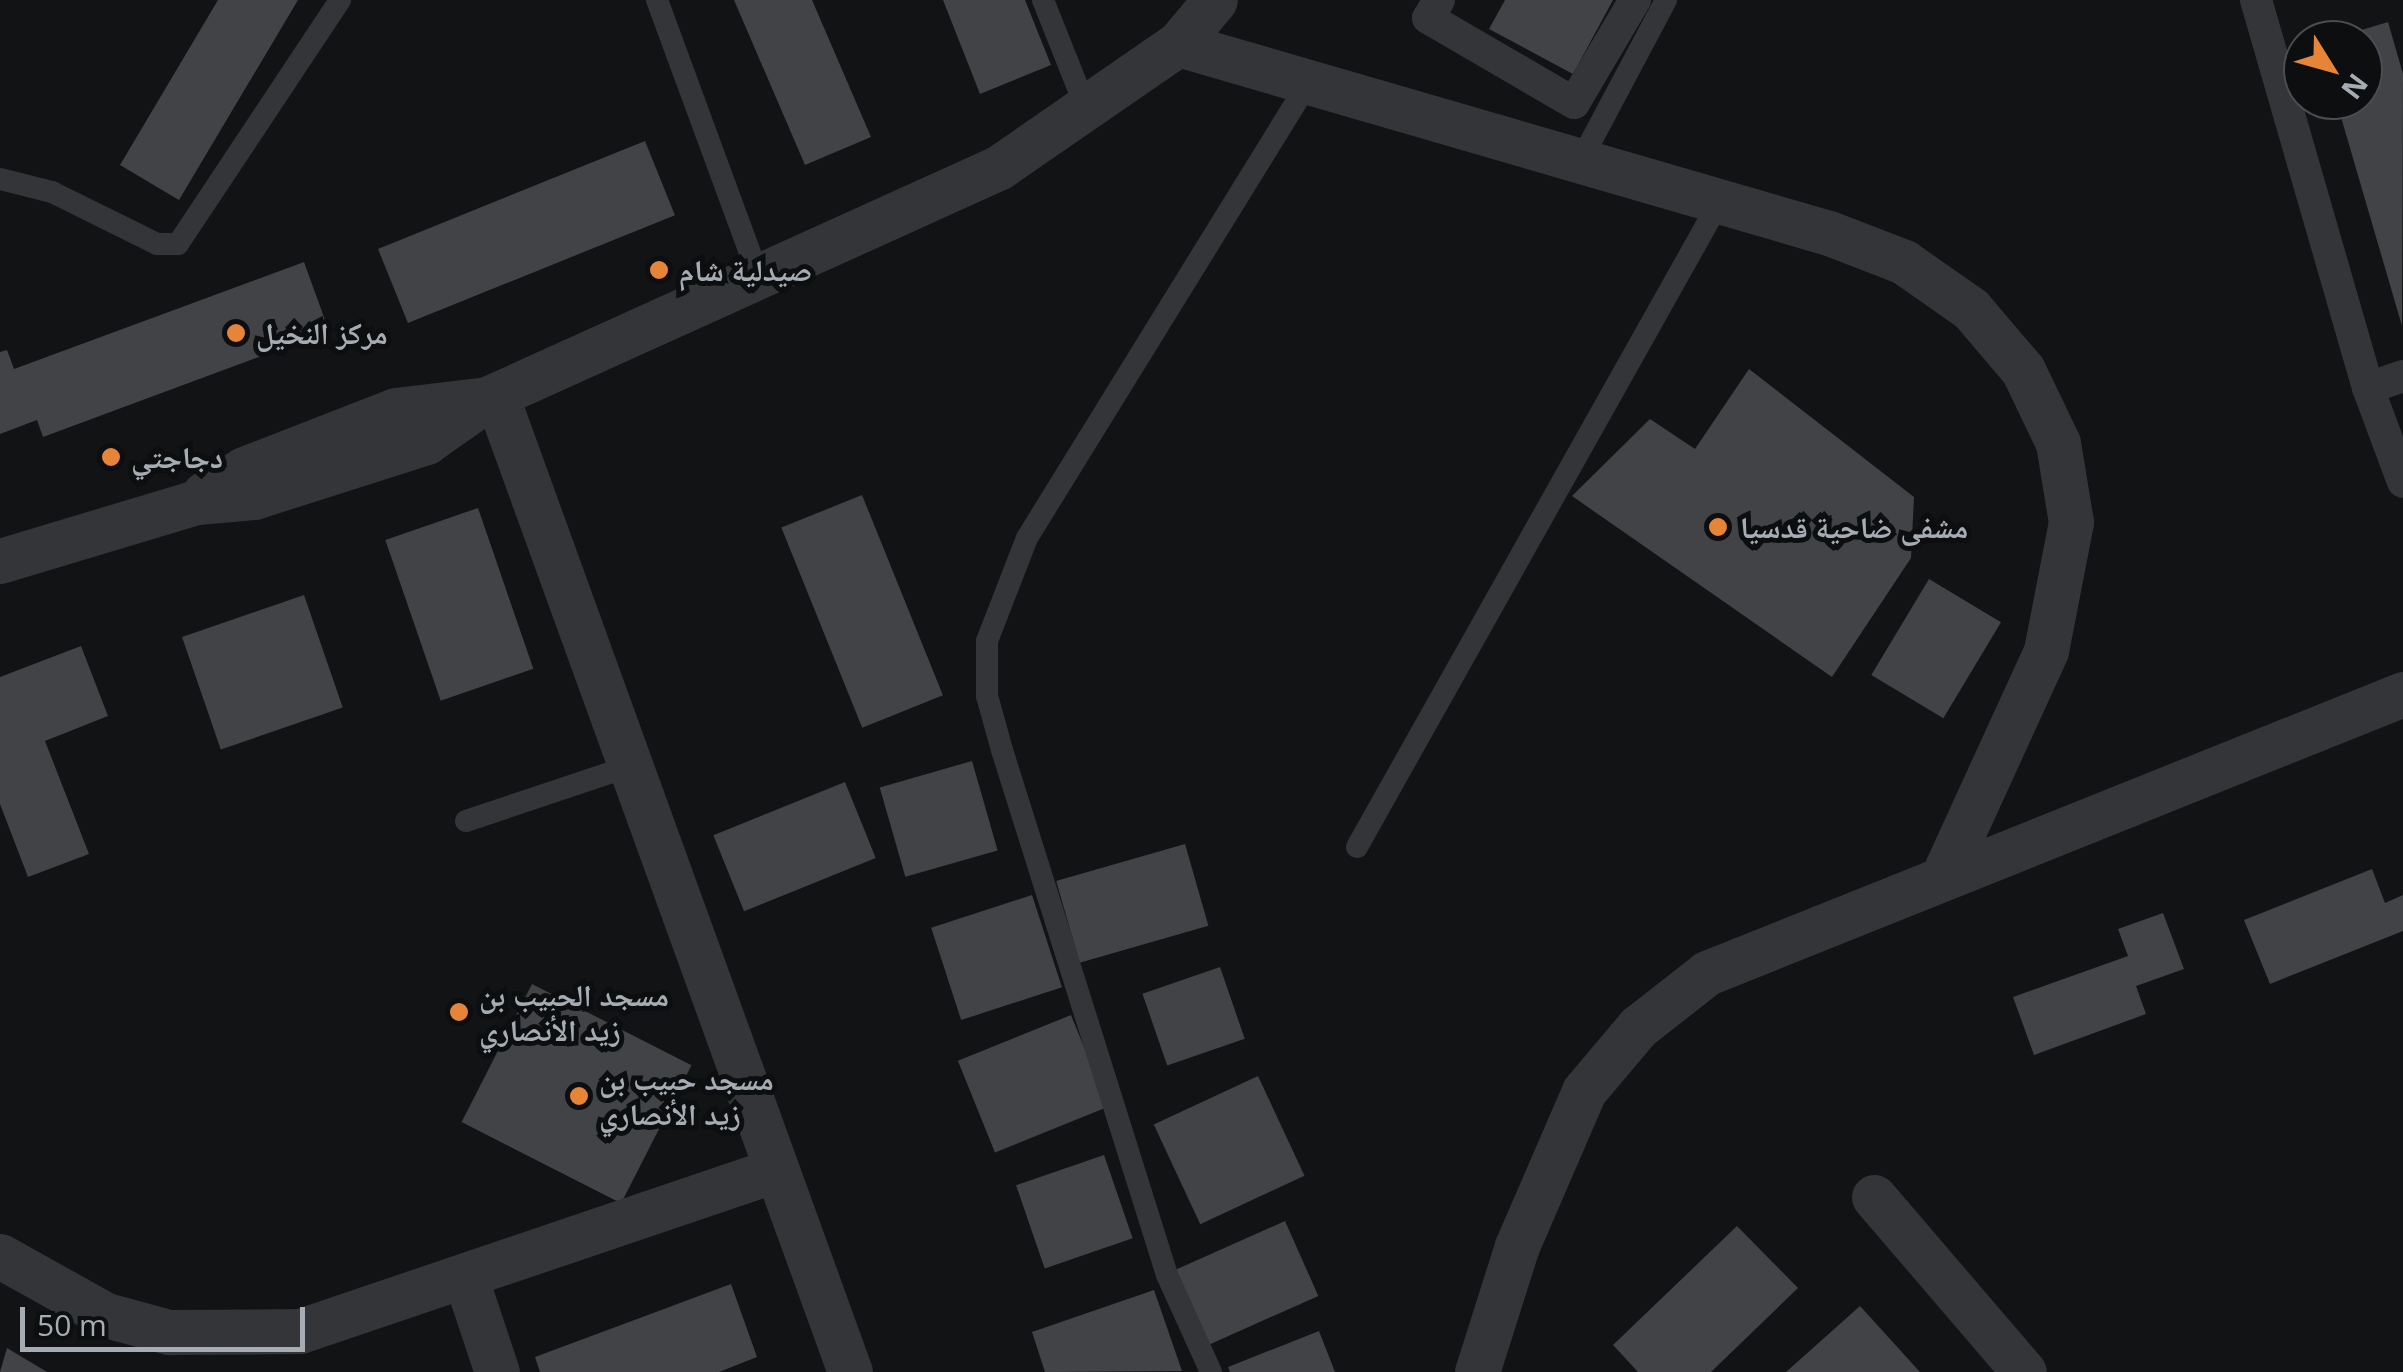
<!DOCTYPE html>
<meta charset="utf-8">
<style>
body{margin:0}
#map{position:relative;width:2403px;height:1372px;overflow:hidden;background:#121314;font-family:"Open Sans","Noto Naskh Arabic",sans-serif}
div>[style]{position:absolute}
.building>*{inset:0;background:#414347;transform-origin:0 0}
.service>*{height:22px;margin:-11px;padding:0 11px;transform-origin:11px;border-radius:11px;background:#343538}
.pedestrian>*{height:32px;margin:-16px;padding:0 16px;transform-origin:16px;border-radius:16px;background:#343538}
.minor>*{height:45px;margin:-22.5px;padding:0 22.5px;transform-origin:22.5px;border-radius:22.5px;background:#343538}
.dots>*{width:28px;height:28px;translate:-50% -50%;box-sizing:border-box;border:5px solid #0d0e0f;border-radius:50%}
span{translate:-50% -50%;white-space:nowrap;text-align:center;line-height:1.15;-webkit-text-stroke:10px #0d0e0f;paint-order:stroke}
.poi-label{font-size:30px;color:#a5acb3;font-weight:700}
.left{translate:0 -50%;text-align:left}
.north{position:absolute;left:2283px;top:20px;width:100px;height:100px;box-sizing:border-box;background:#0d0e0f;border:2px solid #4a4d51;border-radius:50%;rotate:127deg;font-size:28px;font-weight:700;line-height:40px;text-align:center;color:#a5acb3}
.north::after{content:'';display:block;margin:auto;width:35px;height:45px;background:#e68538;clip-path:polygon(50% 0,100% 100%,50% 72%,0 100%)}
.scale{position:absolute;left:20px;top:1307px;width:285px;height:45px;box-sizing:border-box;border:5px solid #a5acb3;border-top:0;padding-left:12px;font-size:30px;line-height:35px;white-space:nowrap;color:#a5acb3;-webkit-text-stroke:8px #0d0e0f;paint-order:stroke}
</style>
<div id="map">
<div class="building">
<div style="clip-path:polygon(218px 0,298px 0,179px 200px,120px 165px)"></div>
<div style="clip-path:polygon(734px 0,812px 0,871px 137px,805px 165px)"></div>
<div style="clip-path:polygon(943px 0,1025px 0,1051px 65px,980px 94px)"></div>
<div style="clip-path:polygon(1505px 0,1613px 0,1573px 74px,1489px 29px)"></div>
<div style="clip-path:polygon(2388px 22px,2403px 74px,2402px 326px,2336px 100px,2363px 100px,2363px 40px,2332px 39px)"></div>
<div style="left:645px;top:141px;width:80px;height:288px;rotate:68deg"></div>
<div style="clip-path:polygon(304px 262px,329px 331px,43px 437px,37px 420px,0 434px,0 352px,7px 350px,14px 369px)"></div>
<div style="clip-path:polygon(1749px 369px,1914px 497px,1911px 558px,1832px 677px,1572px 496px,1650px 419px,1695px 449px)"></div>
<div style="left:862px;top:495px;width:216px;height:87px;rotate:68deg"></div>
<div style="left:478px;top:508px;width:170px;height:98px;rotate:71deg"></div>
<div style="left:1929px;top:579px;width:84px;height:112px;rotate:31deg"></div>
<div style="left:304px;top:595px;width:119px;height:129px;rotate:71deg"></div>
<div style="clip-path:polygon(81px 646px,108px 716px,45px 741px,89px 854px,28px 877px,0 804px,0 677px)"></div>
<div style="left:972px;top:761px;width:93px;height:96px;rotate:74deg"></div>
<div style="left:845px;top:782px;width:82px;height:142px;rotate:68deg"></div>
<div style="left:1185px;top:844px;width:85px;height:134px;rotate:74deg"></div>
<div style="clip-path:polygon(2372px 869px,2385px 903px,2403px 895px,2403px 931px,2270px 984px,2244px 920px)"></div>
<div style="left:1032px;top:895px;width:97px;height:106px;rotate:72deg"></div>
<div style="clip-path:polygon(2163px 913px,2184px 969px,2136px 986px,2146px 1014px,2034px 1055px,2013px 997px,2128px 956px,2118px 929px)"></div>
<div style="left:1220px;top:967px;width:76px;height:82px;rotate:71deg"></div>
<div style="left:532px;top:984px;width:179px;height:155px;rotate:27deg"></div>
<div style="left:1071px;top:1015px;width:99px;height:122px;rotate:68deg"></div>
<div style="left:1258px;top:1076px;width:110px;height:115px;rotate:65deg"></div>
<div style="left:1104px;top:1155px;width:88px;height:93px;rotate:71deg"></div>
<div style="left:1285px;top:1221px;width:82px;height:121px;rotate:66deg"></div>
<div style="clip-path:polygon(1737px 1226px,1798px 1288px,1711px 1372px,1638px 1372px,1613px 1345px)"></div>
<div style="clip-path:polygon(731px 1284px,757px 1357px,719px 1372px,540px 1372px,535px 1357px)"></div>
<div style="clip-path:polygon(1154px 1290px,1182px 1371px,1045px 1372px,1032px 1332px)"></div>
<div style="clip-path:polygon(1860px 1306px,1920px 1372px,1786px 1372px)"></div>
<div style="clip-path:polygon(1319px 1331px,1335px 1372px,1230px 1372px,1228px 1367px)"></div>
<div style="clip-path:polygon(7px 1348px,47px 1372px,0 1372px)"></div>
</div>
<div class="service">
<div style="left:657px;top:0;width:293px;rotate:69.8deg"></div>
<div style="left:1043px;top:0;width:122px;rotate:68.3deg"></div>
<div style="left:1581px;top:160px;width:181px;rotate:-62deg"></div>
<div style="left:0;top:179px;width:54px;rotate:14deg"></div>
<div style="left:52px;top:192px;width:117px;rotate:26.3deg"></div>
<div style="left:157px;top:244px;width:21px"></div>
<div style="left:178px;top:244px;width:293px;rotate:-56.4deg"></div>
<div style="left:466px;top:821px;width:176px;rotate:-18.5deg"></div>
<div style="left:1357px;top:847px;width:741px;rotate:-60.67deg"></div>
<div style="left:1211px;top:1372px;width:107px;rotate:-114.4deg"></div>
<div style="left:1167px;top:1275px;width:550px;rotate:-107.45deg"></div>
<div style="left:1002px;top:750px;width:56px;rotate:-105.5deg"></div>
<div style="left:987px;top:696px;width:55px;rotate:-90deg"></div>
<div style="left:987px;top:641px;width:110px;rotate:-68.8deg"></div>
<div style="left:1027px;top:538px;width:535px;rotate:-58.3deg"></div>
</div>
<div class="pedestrian">
<div style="left:1439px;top:0;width:21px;rotate:121deg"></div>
<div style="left:1428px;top:18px;width:169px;rotate:30.2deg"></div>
<div style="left:1574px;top:103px;width:120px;rotate:-59.4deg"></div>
<div style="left:2256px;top:0;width:404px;rotate:73.9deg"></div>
<div style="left:2403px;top:376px;width:37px;rotate:161deg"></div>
<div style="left:2368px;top:388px;width:100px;rotate:69.6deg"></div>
</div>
<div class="minor">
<div style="left:1178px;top:44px;width:678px;rotate:16.19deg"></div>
<div style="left:1829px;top:233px;width:80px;rotate:21.1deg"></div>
<div style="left:1904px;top:262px;width:82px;rotate:35deg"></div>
<div style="left:1971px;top:309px;width:80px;rotate:49.6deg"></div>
<div style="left:2023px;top:370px;width:81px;rotate:64.4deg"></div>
<div style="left:2058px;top:443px;width:80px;rotate:80.7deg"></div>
<div style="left:2071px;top:522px;width:131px;rotate:101deg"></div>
<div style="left:2046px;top:651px;width:245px;rotate:114.6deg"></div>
<div style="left:496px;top:395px;width:1039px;rotate:70.08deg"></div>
<div style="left:204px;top:494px;width:47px;rotate:-32deg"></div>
<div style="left:244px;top:469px;width:162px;rotate:-21.3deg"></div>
<div style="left:395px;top:410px;width:93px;rotate:-6.8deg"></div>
<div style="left:0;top:561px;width:206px;rotate:-16.7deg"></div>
<div style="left:197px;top:502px;width:57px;rotate:-5deg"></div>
<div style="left:254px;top:497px;width:181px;rotate:-17.7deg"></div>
<div style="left:426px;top:442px;width:75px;rotate:-35.2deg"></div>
<div style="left:487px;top:399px;width:561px;rotate:-24.33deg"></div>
<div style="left:998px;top:168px;width:219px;rotate:-34.6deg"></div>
<div style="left:1178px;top:44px;width:57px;rotate:-49.9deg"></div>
<div style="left:1874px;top:1197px;width:230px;rotate:49.4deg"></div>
<div style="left:0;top:1256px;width:121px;rotate:29.1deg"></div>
<div style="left:106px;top:1315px;width:65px;rotate:15.1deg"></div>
<div style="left:169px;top:1332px;width:131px;rotate:-0.4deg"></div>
<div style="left:300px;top:1331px;width:499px;rotate:-18.7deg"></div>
<div style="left:466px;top:1279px;width:98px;rotate:71.6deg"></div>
<div style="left:1477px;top:1372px;width:132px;rotate:-72.4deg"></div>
<div style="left:1517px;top:1246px;width:169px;rotate:-66.6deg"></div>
<div style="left:1584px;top:1091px;width:84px;rotate:-49.8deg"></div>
<div style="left:1638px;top:1027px;width:88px;rotate:-38deg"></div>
<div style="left:1707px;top:973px;width:750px;rotate:-21.84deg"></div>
</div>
<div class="dots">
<div style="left:659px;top:270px;background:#e68538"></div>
<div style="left:236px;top:333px;background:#e68538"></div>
<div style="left:111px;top:457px;background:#e68538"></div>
<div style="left:1718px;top:527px;background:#e68538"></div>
<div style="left:459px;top:1012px;background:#e68538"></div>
<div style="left:579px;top:1096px;background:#e68538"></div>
</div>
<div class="poi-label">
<span class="left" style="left:679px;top:270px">صيدلية شام</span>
<span class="left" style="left:256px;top:333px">مركز النخيل</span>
<span class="left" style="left:131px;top:457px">دجاجتي</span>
<span class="left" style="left:1740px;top:527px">مشفى ضاحية قدسيا</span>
<span class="left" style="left:479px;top:1012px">مسجد الحبيب بن<br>زيد الأنصاري</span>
<span class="left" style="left:599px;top:1096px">مسجد حبيب بن<br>زيد الأنصاري</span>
</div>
<div class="north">N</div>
<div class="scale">50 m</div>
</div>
